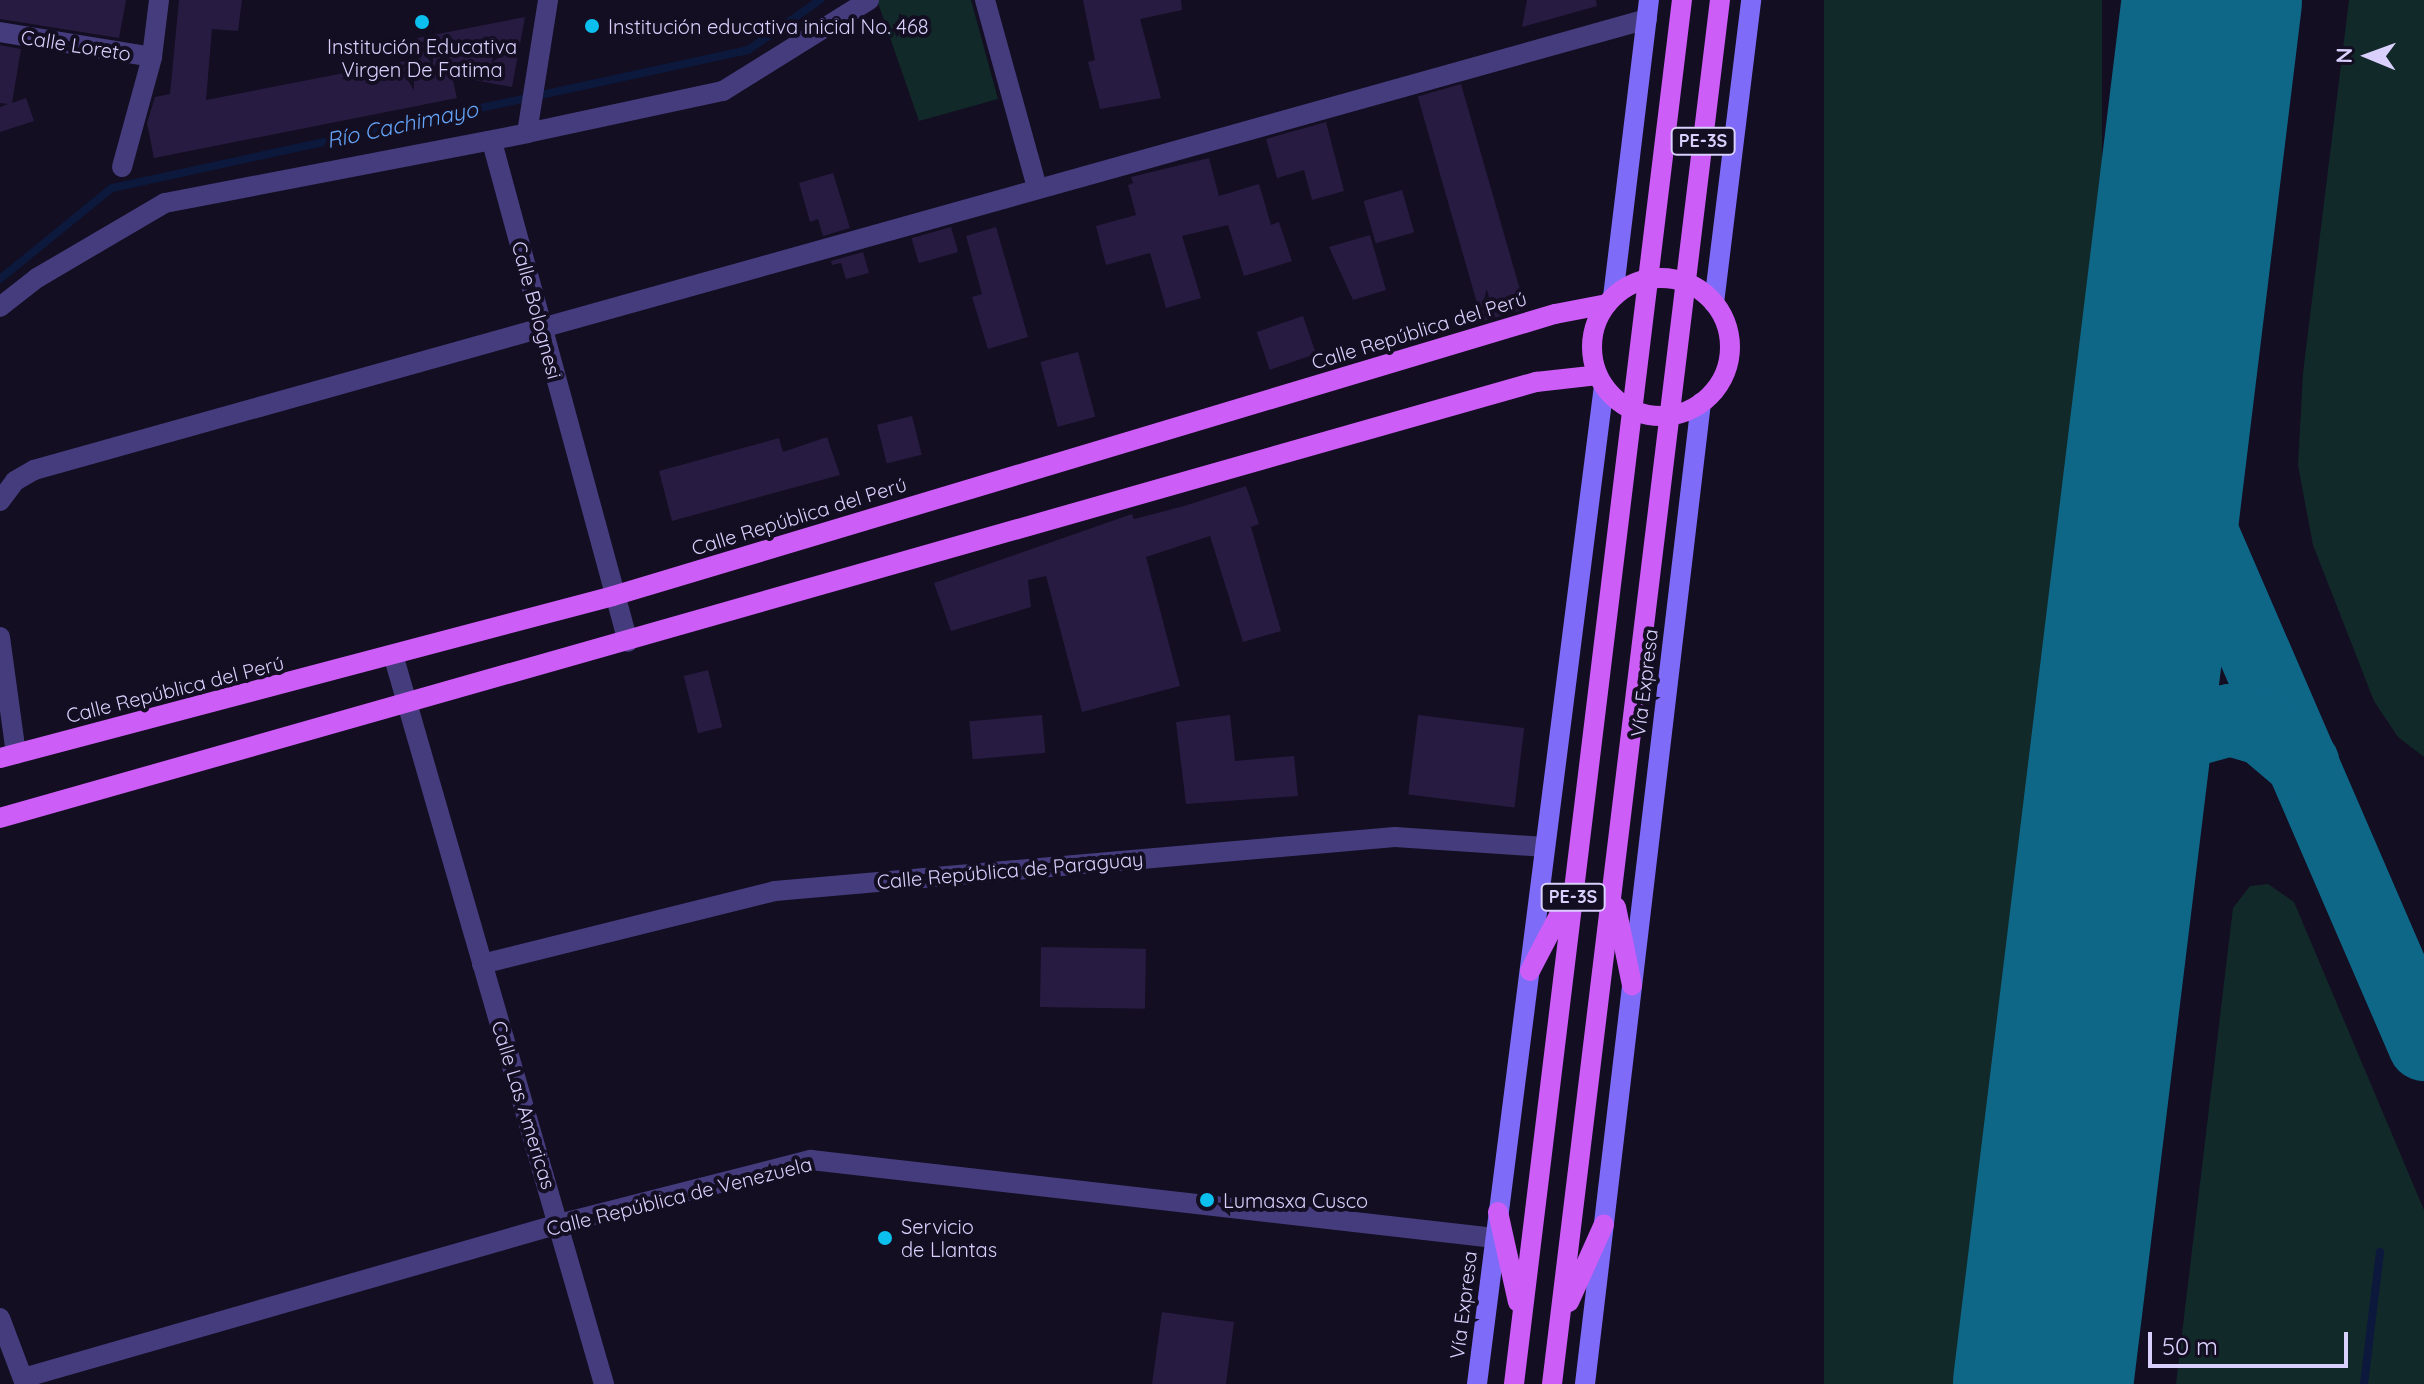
<!DOCTYPE html>
<meta charset="utf-8">
<style>
body{margin:0}
#map{position:relative;width:2424px;height:1384px;overflow:hidden;background:#130e21;font-family:Quicksand,sans-serif}
div>[style]{position:absolute}
.green>*{inset:0;background:#12292a;transform-origin:0 0}
.stream>*{height:8px;margin:-4px;padding:0 4px;transform-origin:4px;border-radius:4px;background:#0c183c}
.taxiway>*{height:72px;margin:-36px;padding:0 36px;transform-origin:36px;border-radius:36px;background:#0f6788}
.runway>*{height:180px;margin:-90px;padding:0 90px;transform-origin:90px;border-radius:90px;background:#0f6788}
.building>*{inset:0;background:#271b41;transform-origin:0 0}
.minor>*{height:20px;margin:-10px;padding:0 10px;transform-origin:10px;border-radius:10px;background:#453c7e}
.secondary>*{height:20px;margin:-10px;padding:0 10px;transform-origin:10px;border-radius:10px;background:#7e6cf8}
.primary>*{height:20px;margin:-10px;padding:0 10px;transform-origin:10px;border-radius:10px;background:#cd5df7}
.primary>.ring{margin:-10px;padding:0;box-sizing:content-box;background:none;border:20px solid #cd5df7;border-radius:50%}
.dots>*{width:22px;height:22px;translate:-50% -50%;box-sizing:border-box;border:4px solid #130e21;border-radius:50%}
span{translate:-50% -50%;white-space:nowrap;text-align:center;line-height:1.15;-webkit-text-stroke:8px #130e21;paint-order:stroke}
.shield-label span{padding:2px 6px;background:#130e21;border:2px solid;border-radius:6px;-webkit-text-stroke-width:0}
.shield-label{font-size:18px;color:#dad0fd;font-weight:700}
.poi-label{font-size:20px;color:#dad0fd}
.left{translate:0 -50%;text-align:left}
.street-label{font-size:20px;color:#dad0fd}
.water-label{font-size:22px;color:#64a4f8;font-style:italic}
.north{position:absolute;left:2328px;top:16px;width:80px;height:80px;-webkit-text-stroke:6px #130e21;paint-order:stroke;rotate:271deg;font-size:22px;font-weight:700;line-height:32px;text-align:center;color:#dad0fd}
.north::after{content:'';display:block;margin:auto;width:28px;height:36px;background:#dad0fd;clip-path:polygon(50% 0,100% 100%,50% 72%,0 100%)}
.scale{position:absolute;left:2148px;top:1332px;width:200px;height:36px;box-sizing:border-box;border:4px solid #dad0fd;border-top:0;padding-left:10px;font-size:24px;line-height:28px;white-space:nowrap;color:#dad0fd;-webkit-text-stroke:6px #130e21;paint-order:stroke}
</style>
<div id="map">
<div class="green">
<div style="clip-path:polygon(877px 0,971px 0,998px 99px,919px 121px)"></div>
<div style="left:1824px;top:0;width:278px;height:1394px"></div>
<div style="clip-path:polygon(2349px 0,2424px 0,2424px 757px,2398px 737px,2374px 701px,2313px 545px,2298px 465px,2303px 373px)"></div>
<div style="clip-path:polygon(2268px 884px,2294px 902px,2424px 1210px,2424px 1384px,2176px 1384px,2233px 908px,2250px 886px)"></div>
</div>
<div class="stream">
<div style="left:0;top:279px;width:144px;rotate:-39.1deg"></div>
<div style="left:112px;top:188px;width:651px;rotate:-12.24deg"></div>
<div style="left:748px;top:50px;width:88px;rotate:-34.8deg"></div>
<div style="left:2364px;top:1384px;width:133px;rotate:-83.1deg"></div>
</div>
<div class="taxiway">
<div style="left:2159px;top:432px;width:668px;rotate:66.62deg"></div>
<div style="left:2121px;top:750px;width:113px;rotate:-15.4deg"></div>
<div style="left:2230px;top:720px;width:35px;rotate:16deg"></div>
<div style="left:2264px;top:730px;width:52px;rotate:40.4deg"></div>
</div>
<div class="runway">
<div style="left:2043px;top:1384px;width:1394px;rotate:-83.04deg"></div>
</div>
<div class="building">
<div style="clip-path:polygon(0 0,126px 0,119px 38px,0 19px)"></div>
<div style="clip-path:polygon(179px 0,242px 0,238px 31px,212px 29px,206px 100px,421px 58px,417px 38px,525px 17px,512px 87px,452px 76px,457px 98px,154px 158px,147px 123px,155px 97px,170px 94px)"></div>
<div style="clip-path:polygon(1083px 0,1181px 0,1182px 10px,1140px 19px,1161px 98px,1100px 109px,1088px 62px,1095px 60px)"></div>
<div style="clip-path:polygon(1527px 0,1596px 0,1597px 6px,1522px 27px)"></div>
<div style="clip-path:polygon(0 45px,21px 49px,12px 103px,26px 98px,34px 121px,0 132px,0 107px,8px 104px,0 103px)"></div>
<div style="left:1461px;top:84px;width:234px;height:45px;rotate:74deg"></div>
<div style="clip-path:polygon(1326px 122px,1344px 191px,1312px 200px,1304px 170px,1277px 178px,1266px 139px)"></div>
<div style="clip-path:polygon(1209px 158px,1219px 196px,1259px 184px,1271px 225px,1279px 222px,1292px 261px,1244px 276px,1228px 225px,1182px 236px,1201px 298px,1166px 308px,1150px 253px,1106px 265px,1096px 226px,1136px 215px,1128px 185px,1133px 183px,1131px 177px)"></div>
<div style="clip-path:polygon(833px 173px,850px 228px,823px 236px,818px 219px,810px 222px,799px 183px)"></div>
<div style="left:1402px;top:190px;width:44px;height:40px;rotate:74deg"></div>
<div style="left:951px;top:227px;width:26px;height:41px;rotate:74deg"></div>
<div style="clip-path:polygon(996px 227px,1028px 337px,988px 349px,972px 297px,982px 294px,966px 236px)"></div>
<div style="clip-path:polygon(1370px 235px,1386px 290px,1353px 300px,1329px 247px)"></div>
<div style="clip-path:polygon(863px 252px,869px 273px,846px 279px,841px 263px,832px 265px,831px 261px)"></div>
<div style="left:1303px;top:316px;width:40px;height:49px;rotate:71deg"></div>
<div style="left:1078px;top:352px;width:67px;height:39px;rotate:75deg"></div>
<div style="left:912px;top:416px;width:40px;height:36px;rotate:76deg"></div>
<div style="clip-path:polygon(827px 437px,840px 475px,672px 521px,659px 471px,779px 438px,783px 452px)"></div>
<div style="clip-path:polygon(1246px 486px,1259px 524px,1251px 527px,1281px 631px,1243px 642px,1210px 536px,1146px 557px,1180px 686px,1082px 712px,1046px 576px,1028px 580px,1031px 607px,951px 631px,934px 583px,1132px 514px,1134px 519px,1184px 506px)"></div>
<div style="left:708px;top:670px;width:59px;height:25px;rotate:76deg"></div>
<div style="left:1042px;top:715px;width:38px;height:73px;rotate:85deg"></div>
<div style="clip-path:polygon(1230px 715px,1235px 761px,1294px 756px,1298px 796px,1186px 804px,1176px 722px)"></div>
<div style="left:1418px;top:715px;width:107px;height:80px;rotate:7deg"></div>
<div style="left:1041px;top:947px;width:105px;height:60px;rotate:1deg"></div>
<div style="clip-path:polygon(1162px 1312px,1234px 1322px,1226px 1384px,1152px 1384px)"></div>
</div>
<div class="minor">
<div style="left:985px;top:0;width:194px;rotate:74.5deg"></div>
<div style="left:0;top:32px;width:154px;rotate:9.3deg"></div>
<div style="left:527px;top:133px;width:200px;rotate:-12.1deg"></div>
<div style="left:723px;top:91px;width:172px;rotate:-31.9deg"></div>
<div style="left:492px;top:142px;width:518px;rotate:74.78deg"></div>
<div style="left:122px;top:167px;width:114px;rotate:-74.7deg"></div>
<div style="left:152px;top:57px;width:57px;rotate:-83deg"></div>
<div style="left:0;top:307px;width:47px;rotate:-38.1deg"></div>
<div style="left:37px;top:278px;width:148px;rotate:-30.4deg"></div>
<div style="left:165px;top:203px;width:369px;rotate:-10.9deg"></div>
<div style="left:527px;top:133px;width:135px;rotate:-81deg"></div>
<div style="left:0;top:501px;width:25px;rotate:-53deg"></div>
<div style="left:15px;top:481px;width:22px;rotate:-30deg"></div>
<div style="left:34px;top:470px;width:1675px;rotate:-15.62deg"></div>
<div style="left:0;top:637px;width:118px;rotate:82.2deg"></div>
<div style="left:394px;top:658px;width:756px;rotate:73.87deg"></div>
<div style="left:482px;top:964px;width:302px;rotate:-14deg"></div>
<div style="left:775px;top:891px;width:622px;rotate:-4.98deg"></div>
<div style="left:1395px;top:837px;width:150px;rotate:3.8deg"></div>
<div style="left:0;top:1318px;width:71px;rotate:69.3deg"></div>
<div style="left:23px;top:1378px;width:558px;rotate:-16.03deg"></div>
<div style="left:559px;top:1224px;width:260px;rotate:-14.3deg"></div>
<div style="left:811px;top:1160px;width:688px;rotate:6.51deg"></div>
</div>
<div class="secondary">
<div style="left:1613px;top:297px;width:299px;rotate:-83.1deg"></div>
<div style="left:1714px;top:303px;width:305px;rotate:-83deg"></div>
<div style="left:1477px;top:1384px;width:1006px;rotate:-82.75deg"></div>
<div style="left:1585px;top:1384px;width:988px;rotate:-83.26deg"></div>
</div>
<div class="primary">
<div class="ring" style="left:1592px;top:278px;width:118px;height:118px"></div>
<div style="left:0;top:758px;width:634px;rotate:-14.8deg"></div>
<div style="left:613px;top:596px;width:983px;rotate:-16.67deg"></div>
<div style="left:1555px;top:314px;width:53px;rotate:-10.9deg"></div>
<div style="left:0;top:818px;width:1597px;rotate:-15.85deg"></div>
<div style="left:1536px;top:382px;width:62px;rotate:-6.4deg"></div>
<div style="left:1616px;top:907px;width:80px;rotate:78.4deg"></div>
<div style="left:1530px;top:971px;width:80px;rotate:-62.5deg"></div>
<div style="left:1498px;top:1212px;width:92px;rotate:77.5deg"></div>
<div style="left:1569px;top:1302px;width:85px;rotate:-65.8deg"></div>
<div style="left:1514px;top:1384px;width:1394px;rotate:-83.08deg"></div>
<div style="left:1552px;top:1384px;width:1394px;rotate:-83.08deg"></div>
</div>
<div class="dots">
<div style="left:422px;top:22px;background:#0bc0ee"></div>
<div style="left:592px;top:26px;background:#0bc0ee"></div>
<div style="left:1207px;top:1200px;background:#0bc0ee"></div>
<div style="left:885px;top:1238px;background:#0bc0ee"></div>
</div>
<div class="shield-label">
<span style="left:1703px;top:141px">PE-3S</span>
<span style="left:1573px;top:897px">PE-3S</span>
</div>
<div class="poi-label">
<span class="left" style="left:608px;top:26px">Institución educativa inicial No. 468</span>
<span style="left:422px;top:58px">Institución Educativa<br>Virgen De Fatima</span>
<span class="left" style="left:1223px;top:1200px">Lumasxa Cusco</span>
<span class="left" style="left:901px;top:1238px">Servicio<br>de Llantas</span>
</div>
<div class="street-label">
<span style="left:76px;top:45px;rotate:9deg">Calle Loreto</span>
<span style="left:537px;top:310px;rotate:75deg">Calle Bolognesi</span>
<span style="left:1419px;top:330px;rotate:-17deg">Calle República del Perú</span>
<span style="left:799px;top:516px;rotate:-17deg">Calle República del Perú</span>
<span style="left:1644px;top:683px;rotate:-83deg">Vía Expresa</span>
<span style="left:175px;top:689px;rotate:-14deg">Calle República del Perú</span>
<span style="left:1010px;top:870px;rotate:-5deg">Calle República de Paraguay</span>
<span style="left:524px;top:1105px;rotate:73deg">Calle Las Americas</span>
<span style="left:679px;top:1196px;rotate:-14deg">Calle República de Venezuela</span>
<span style="left:1463px;top:1305px;rotate:-83deg">Vía Expresa</span>
</div>
<div class="water-label">
<span style="left:402px;top:125px;rotate:-12deg">Río Cachimayo</span>
</div>
<div class="north">N</div>
<div class="scale">50 m</div>
</div>
